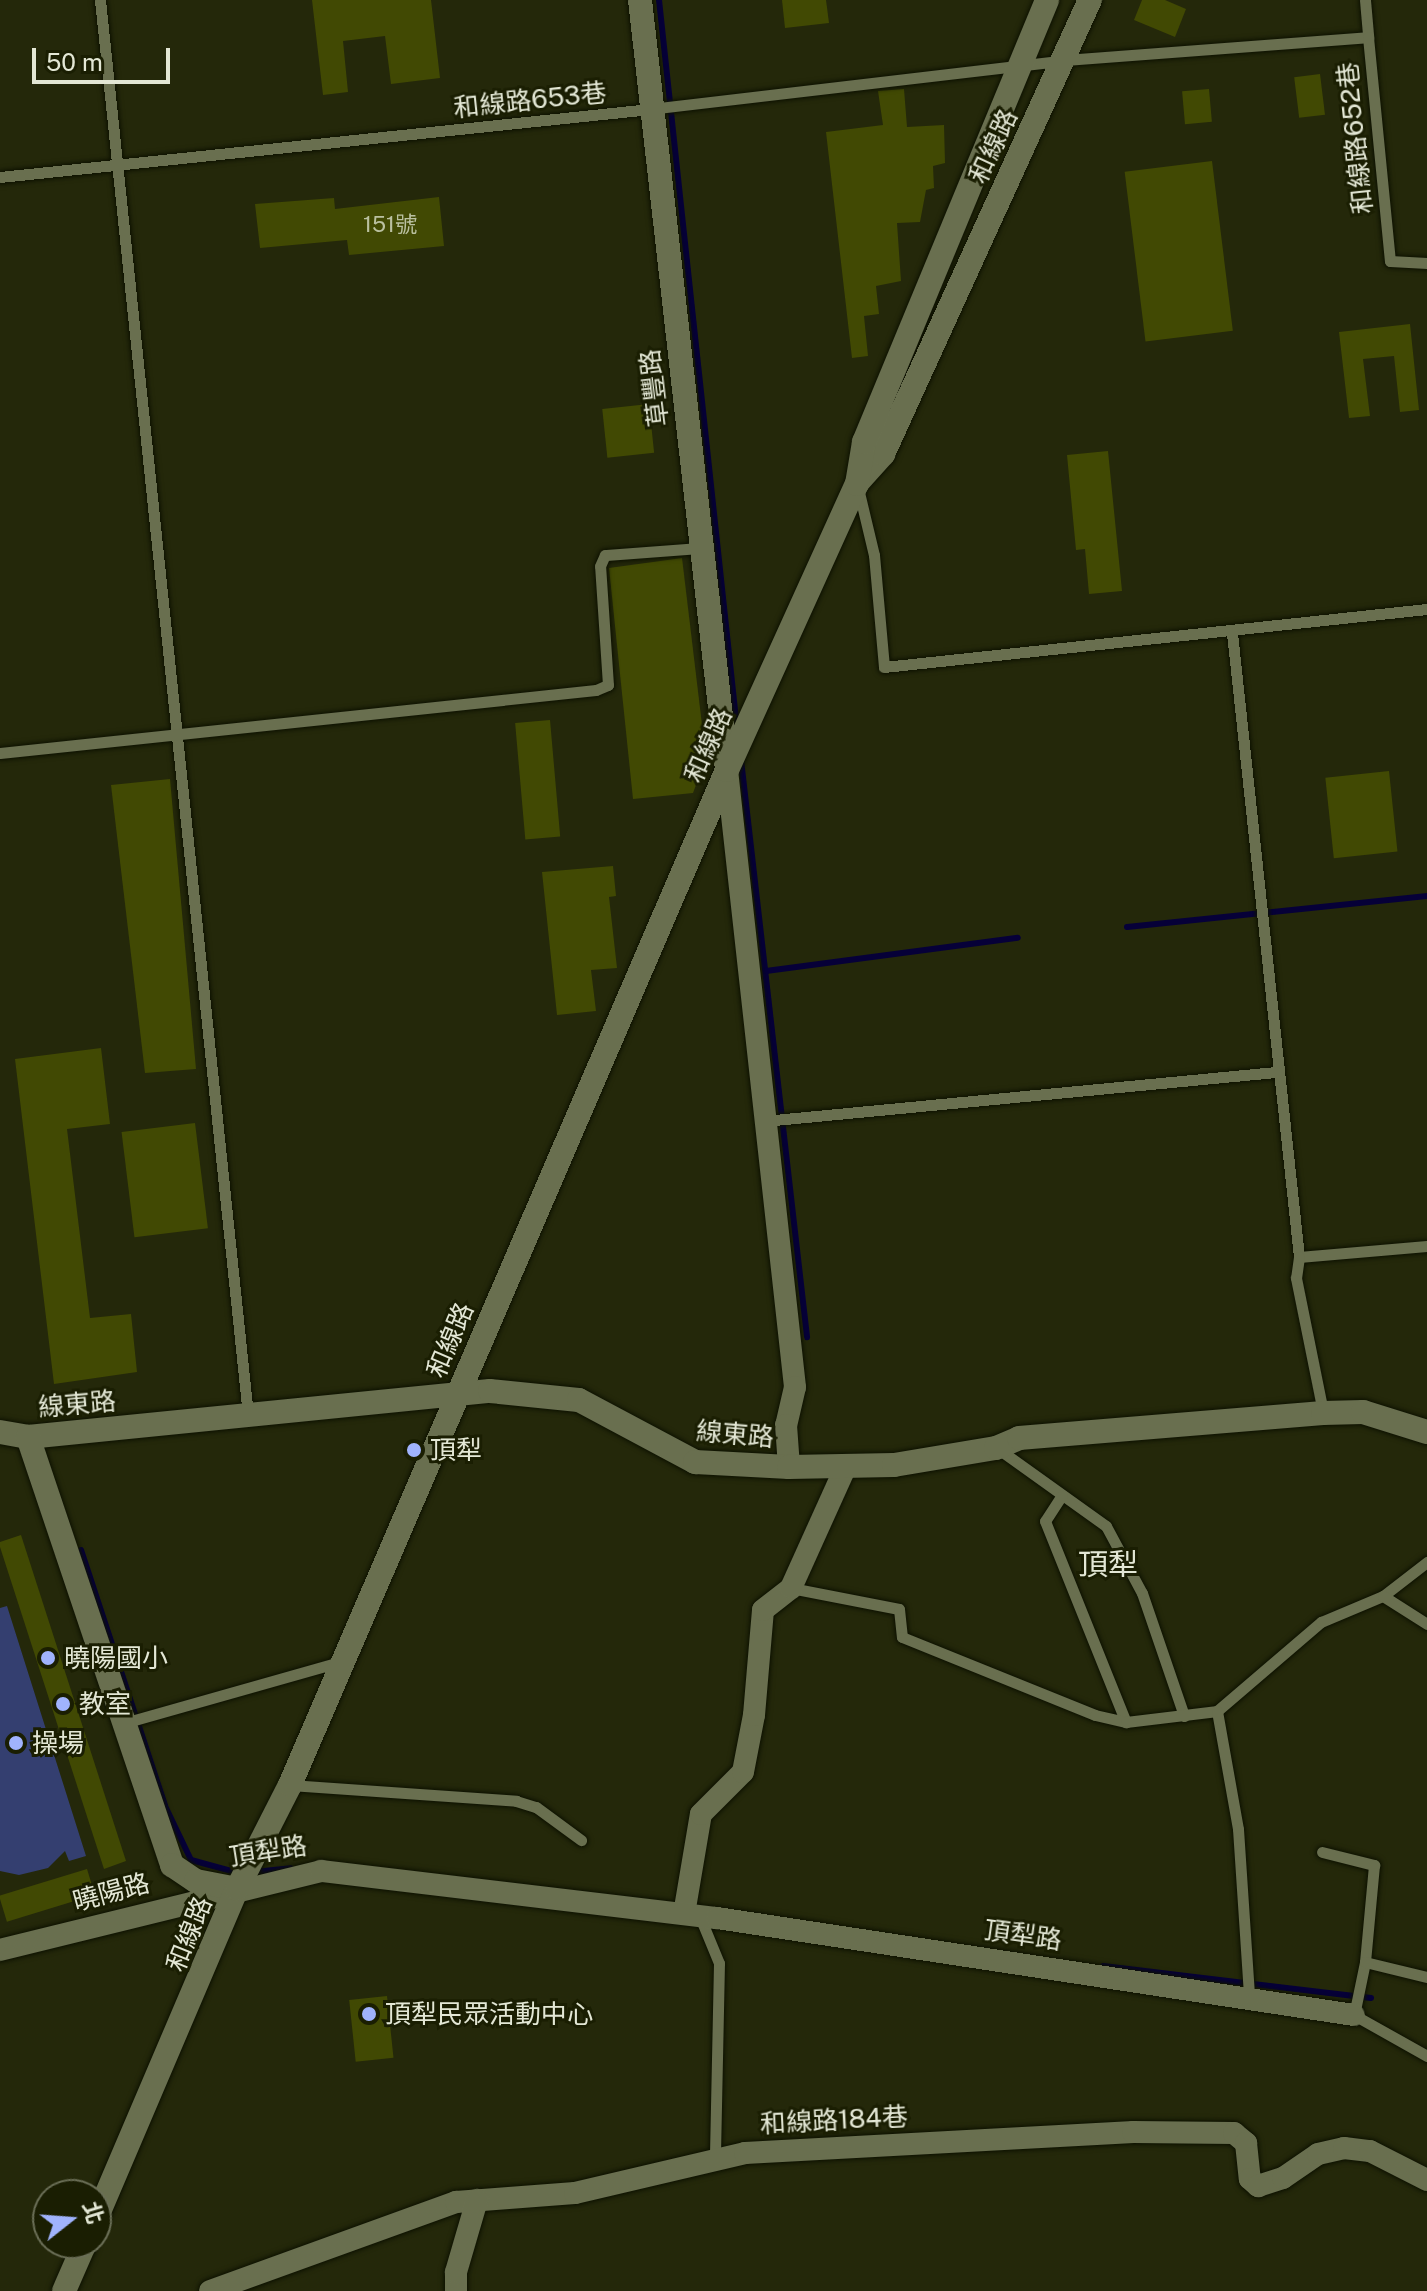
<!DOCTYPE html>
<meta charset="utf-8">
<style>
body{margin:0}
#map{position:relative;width:1427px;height:2291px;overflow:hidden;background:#24280a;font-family:"Public Sans","Noto Sans TC",sans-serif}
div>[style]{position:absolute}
.green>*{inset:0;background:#343f70}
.stream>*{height:6px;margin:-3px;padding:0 3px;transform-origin:3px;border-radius:3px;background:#060038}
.building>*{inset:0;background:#414903;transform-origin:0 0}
.roads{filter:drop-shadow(0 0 2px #0d1100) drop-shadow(0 0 2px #0d1100)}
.lane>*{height:11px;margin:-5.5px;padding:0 5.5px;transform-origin:5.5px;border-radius:5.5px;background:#696f4f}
.street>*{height:22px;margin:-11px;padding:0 11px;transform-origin:11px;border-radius:11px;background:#696f4f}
.secondary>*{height:24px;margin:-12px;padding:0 12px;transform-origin:12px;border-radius:12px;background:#696f4f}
.dots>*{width:22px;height:22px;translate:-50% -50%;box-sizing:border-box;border:4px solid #1a1e02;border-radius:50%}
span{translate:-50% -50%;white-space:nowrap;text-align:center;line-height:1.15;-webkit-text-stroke:6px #1a1e02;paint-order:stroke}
.number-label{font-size:22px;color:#bac0a0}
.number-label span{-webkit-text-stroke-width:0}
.street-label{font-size:26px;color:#e3e7d5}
.poi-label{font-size:26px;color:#e3e7d5}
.left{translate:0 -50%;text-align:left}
.quarter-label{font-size:30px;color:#e3e7d5}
.north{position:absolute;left:32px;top:2179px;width:80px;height:80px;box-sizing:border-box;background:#1a1e02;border:2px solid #6a6e56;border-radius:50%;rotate:73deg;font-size:22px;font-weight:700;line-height:32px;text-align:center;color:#e3e7d5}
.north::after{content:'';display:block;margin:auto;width:28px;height:36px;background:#a0b3fd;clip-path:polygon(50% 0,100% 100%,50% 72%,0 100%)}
.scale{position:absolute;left:32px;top:48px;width:138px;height:36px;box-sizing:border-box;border:4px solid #e3e7d5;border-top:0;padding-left:10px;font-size:24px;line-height:28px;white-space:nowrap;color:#e3e7d5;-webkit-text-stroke:6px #1a1e02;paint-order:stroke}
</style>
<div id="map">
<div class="green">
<div style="clip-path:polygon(7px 1606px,86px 1856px,69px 1861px,65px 1851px,48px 1868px,19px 1875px,0 1871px,0 1608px)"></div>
</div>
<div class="stream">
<div style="left:659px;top:0;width:733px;rotate:83.89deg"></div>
<div style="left:741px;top:760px;width:581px;rotate:83.47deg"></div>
<div style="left:1127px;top:927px;width:302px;rotate:-5.9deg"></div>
<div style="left:766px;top:971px;width:254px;rotate:-7.5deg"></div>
<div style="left:81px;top:1550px;width:269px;rotate:71.8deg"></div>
<div style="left:165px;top:1806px;width:60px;rotate:64.3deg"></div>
<div style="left:191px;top:1860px;width:50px;rotate:15.2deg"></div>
<div style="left:255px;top:1872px;width:36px;rotate:-6deg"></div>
<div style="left:1103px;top:1966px;width:270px;rotate:6.8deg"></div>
</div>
<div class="building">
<div style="clip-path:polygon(312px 0,431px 0,440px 78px,391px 84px,385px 36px,343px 41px,348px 92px,323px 95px)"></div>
<div style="clip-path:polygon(782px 0,826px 0,829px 23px,785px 28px)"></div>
<div style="clip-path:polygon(1142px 0,1165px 0,1186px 9px,1175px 37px,1134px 20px)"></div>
<div style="left:1320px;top:74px;width:41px;height:26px;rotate:83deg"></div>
<div style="clip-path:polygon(904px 89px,907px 127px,944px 125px,945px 163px,933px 166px,934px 188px,926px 190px,920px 222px,897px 223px,901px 281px,876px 286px,879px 314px,864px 316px,868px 356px,852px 358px,826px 132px,883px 125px,878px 91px)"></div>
<div style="left:1209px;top:89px;width:33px;height:27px;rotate:85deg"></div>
<div style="left:1212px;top:161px;width:171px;height:88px;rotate:83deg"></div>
<div style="clip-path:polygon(439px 197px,444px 246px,349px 255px,347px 240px,260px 248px,255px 204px,334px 198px,335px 209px)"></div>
<div style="clip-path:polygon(1410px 324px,1419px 410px,1400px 412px,1394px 356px,1363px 359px,1370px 416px,1349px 418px,1339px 332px)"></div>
<div style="left:649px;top:404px;width:49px;height:47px;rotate:84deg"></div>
<div style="clip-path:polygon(1108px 451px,1122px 591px,1089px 594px,1085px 549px,1076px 550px,1067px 455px)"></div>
<div style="clip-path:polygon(682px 558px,706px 758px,693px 793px,633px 799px,609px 568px)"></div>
<div style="left:550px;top:720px;width:117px;height:35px;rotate:85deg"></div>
<div style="left:1389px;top:771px;width:81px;height:64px;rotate:84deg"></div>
<div style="clip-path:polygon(170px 779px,196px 1069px,145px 1073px,111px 785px)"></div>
<div style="clip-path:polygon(613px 866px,616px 896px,609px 897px,617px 968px,591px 970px,596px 1011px,557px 1015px,542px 872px)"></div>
<div style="clip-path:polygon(101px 1048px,110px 1124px,67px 1129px,90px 1318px,131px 1314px,137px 1372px,54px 1384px,15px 1059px)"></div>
<div style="left:195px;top:1123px;width:106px;height:74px;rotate:83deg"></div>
<div style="clip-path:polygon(21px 1535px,126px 1861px,104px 1869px,0 1547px,0 1542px)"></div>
<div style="left:87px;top:1869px;width:27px;height:92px;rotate:73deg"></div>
<div style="left:387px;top:1996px;width:62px;height:38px;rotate:84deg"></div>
</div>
<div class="roads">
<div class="lane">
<div style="left:100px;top:0;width:1424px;rotate:84.03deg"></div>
<div style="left:1365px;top:0;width:37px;rotate:85deg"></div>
<div style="left:0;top:177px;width:654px;rotate:-5.97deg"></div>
<div style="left:650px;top:109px;width:417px;rotate:-6.7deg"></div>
<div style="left:1064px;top:60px;width:305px;rotate:-4.3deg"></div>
<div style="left:1368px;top:37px;width:225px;rotate:84.4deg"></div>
<div style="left:1390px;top:261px;width:37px;rotate:3deg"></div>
<div style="left:858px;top:488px;width:69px;rotate:76.6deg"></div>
<div style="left:874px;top:555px;width:112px;rotate:84.9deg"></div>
<div style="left:884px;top:667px;width:546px;rotate:-6.1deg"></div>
<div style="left:1232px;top:633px;width:628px;rotate:83.87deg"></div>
<div style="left:1299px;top:1257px;width:128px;rotate:-4.9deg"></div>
<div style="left:0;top:753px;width:599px;rotate:-6.03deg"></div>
<div style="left:596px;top:690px;width:13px;rotate:-23deg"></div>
<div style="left:608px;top:685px;width:119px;rotate:-93.8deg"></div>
<div style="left:600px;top:566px;width:12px;rotate:-66deg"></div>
<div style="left:605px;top:555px;width:96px;rotate:-4.2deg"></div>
<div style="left:764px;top:1121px;width:514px;rotate:-5.47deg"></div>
<div style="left:1299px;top:1257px;width:21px;rotate:98deg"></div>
<div style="left:1296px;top:1278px;width:137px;rotate:78.6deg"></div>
<div style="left:997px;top:1448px;width:134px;rotate:35.6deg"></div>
<div style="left:1106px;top:1526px;width:76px;rotate:61.8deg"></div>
<div style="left:1142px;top:1593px;width:130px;rotate:71.1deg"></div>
<div style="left:1062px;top:1495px;width:31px;rotate:123deg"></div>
<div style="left:1045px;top:1521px;width:217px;rotate:68.1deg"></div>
<div style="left:791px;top:1588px;width:110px;rotate:11deg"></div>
<div style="left:899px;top:1609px;width:28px;rotate:84deg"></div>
<div style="left:902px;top:1637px;width:208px;rotate:22deg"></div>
<div style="left:1095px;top:1715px;width:32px;rotate:13deg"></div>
<div style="left:1126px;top:1722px;width:92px;rotate:-6.9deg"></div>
<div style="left:1217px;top:1711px;width:137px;rotate:-40.6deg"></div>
<div style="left:1321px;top:1622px;width:67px;rotate:-22.8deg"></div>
<div style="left:1383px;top:1596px;width:56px;rotate:-37.7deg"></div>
<div style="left:1383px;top:1596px;width:52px;rotate:32.5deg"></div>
<div style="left:1217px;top:1711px;width:120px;rotate:79.9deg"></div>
<div style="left:1238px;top:1829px;width:167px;rotate:86.2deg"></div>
<div style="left:124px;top:1723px;width:223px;rotate:-15.8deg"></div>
<div style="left:290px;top:1785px;width:227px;rotate:4deg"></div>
<div style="left:516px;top:1801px;width:21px;rotate:17deg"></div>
<div style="left:536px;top:1807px;width:56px;rotate:36.3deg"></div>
<div style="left:1322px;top:1852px;width:54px;rotate:14deg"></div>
<div style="left:1374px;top:1865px;width:97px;rotate:95.3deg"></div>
<div style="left:1365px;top:1962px;width:54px;rotate:101.7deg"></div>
<div style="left:1354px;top:2015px;width:84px;rotate:29.3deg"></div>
<div style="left:700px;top:1917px;width:50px;rotate:67.6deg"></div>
<div style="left:719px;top:1963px;width:197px;rotate:91.2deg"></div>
<div style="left:1365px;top:1962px;width:64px;rotate:13.6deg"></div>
</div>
<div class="street">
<div style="left:727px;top:770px;width:621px;rotate:83.71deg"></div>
<div style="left:795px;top:1387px;width:39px;rotate:103deg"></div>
<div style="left:786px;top:1425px;width:42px;rotate:85.9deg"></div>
<div style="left:684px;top:1914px;width:101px;rotate:-80.4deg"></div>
<div style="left:701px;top:1814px;width:59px;rotate:-45deg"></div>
<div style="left:743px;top:1772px;width:58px;rotate:-79.1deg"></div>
<div style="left:754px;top:1715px;width:105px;rotate:-85.1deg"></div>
<div style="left:763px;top:1610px;width:36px;rotate:-38deg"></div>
<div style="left:791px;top:1588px;width:134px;rotate:-65.7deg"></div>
<div style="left:0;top:1950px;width:331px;rotate:-13.8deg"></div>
<div style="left:321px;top:1871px;width:399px;rotate:6.8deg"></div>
<div style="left:717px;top:1918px;width:644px;rotate:8.66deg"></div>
<div style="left:210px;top:2291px;width:262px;rotate:-19.9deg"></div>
<div style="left:456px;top:2202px;width:119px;rotate:-4.3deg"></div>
<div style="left:575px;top:2193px;width:175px;rotate:-13.2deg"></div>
<div style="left:745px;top:2153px;width:389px;rotate:-3.1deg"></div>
<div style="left:1133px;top:2132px;width:101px;rotate:0.6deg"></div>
<div style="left:1234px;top:2133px;width:16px;rotate:40deg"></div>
<div style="left:1246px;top:2143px;width:36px;rotate:84deg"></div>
<div style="left:1250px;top:2179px;width:11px;rotate:41deg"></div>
<div style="left:1258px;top:2186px;width:26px;rotate:-18deg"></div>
<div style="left:1283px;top:2178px;width:42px;rotate:-34.4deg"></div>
<div style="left:1318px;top:2154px;width:27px;rotate:-13deg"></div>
<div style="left:1344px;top:2148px;width:26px;rotate:7deg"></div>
<div style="left:1370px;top:2151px;width:64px;rotate:27deg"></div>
<div style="left:456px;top:2291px;width:19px;rotate:-90deg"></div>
<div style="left:456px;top:2272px;width:75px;rotate:-73.7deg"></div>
</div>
<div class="secondary">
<div style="left:640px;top:0;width:774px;rotate:83.55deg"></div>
<div style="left:858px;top:482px;width:38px;rotate:-48deg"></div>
<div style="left:883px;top:454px;width:499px;rotate:-65.5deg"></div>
<div style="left:0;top:1432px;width:28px;rotate:10deg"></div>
<div style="left:28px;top:1437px;width:464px;rotate:-5.7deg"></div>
<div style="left:490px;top:1391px;width:89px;rotate:5.8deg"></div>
<div style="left:579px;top:1400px;width:132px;rotate:28.1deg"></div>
<div style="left:695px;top:1462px;width:94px;rotate:3deg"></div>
<div style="left:789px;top:1467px;width:105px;rotate:-1.1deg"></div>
<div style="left:894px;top:1465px;width:103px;rotate:-9.5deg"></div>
<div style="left:996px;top:1448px;width:25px;rotate:-23deg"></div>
<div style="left:1019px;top:1438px;width:305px;rotate:-4.7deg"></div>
<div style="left:1323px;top:1413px;width:40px;rotate:-1.4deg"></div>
<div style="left:1363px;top:1412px;width:67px;rotate:17.4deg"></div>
<div style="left:28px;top:1437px;width:452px;rotate:71.4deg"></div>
<div style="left:172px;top:1865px;width:29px;rotate:34deg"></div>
<div style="left:196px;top:1881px;width:42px;rotate:11deg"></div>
<div style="left:96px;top:2219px;width:359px;rotate:-66.9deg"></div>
<div style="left:237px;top:1889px;width:117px;rotate:-63deg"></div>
<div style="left:290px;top:1785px;width:1105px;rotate:-66.71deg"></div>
<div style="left:727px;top:770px;width:314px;rotate:-65.6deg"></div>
<div style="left:857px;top:484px;width:43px;rotate:-80.5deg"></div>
<div style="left:864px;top:442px;width:478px;rotate:-67.5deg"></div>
<div style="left:64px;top:2291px;width:52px;rotate:-66.4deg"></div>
</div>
</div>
<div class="dots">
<div style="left:414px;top:1450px;background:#a0b3fd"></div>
<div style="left:48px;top:1658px;background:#a0b3fd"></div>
<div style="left:63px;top:1704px;background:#a0b3fd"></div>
<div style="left:16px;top:1743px;background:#a0b3fd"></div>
<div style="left:369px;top:2014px;background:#a0b3fd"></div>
</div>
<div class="number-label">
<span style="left:390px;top:225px">151號</span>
</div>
<div class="street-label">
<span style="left:530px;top:100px;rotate:-6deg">和線路653巷</span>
<span style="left:1355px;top:138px;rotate:-96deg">和線路652巷</span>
<span style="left:993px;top:146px;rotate:-65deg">和線路</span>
<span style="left:654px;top:388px;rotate:-97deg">草豐路</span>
<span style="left:708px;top:745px;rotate:-66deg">和線路</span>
<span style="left:450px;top:1340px;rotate:-67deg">和線路</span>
<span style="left:77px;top:1404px;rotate:-5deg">線東路</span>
<span style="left:735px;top:1434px;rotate:5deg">線東路</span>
<span style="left:268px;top:1851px;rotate:-9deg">頂犁路</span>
<span style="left:111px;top:1892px;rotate:-15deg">曉陽路</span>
<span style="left:189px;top:1934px;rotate:-68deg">和線路</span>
<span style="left:1023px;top:1935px;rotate:8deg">頂犁路</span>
<span style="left:834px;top:2120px;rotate:-3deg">和線路184巷</span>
</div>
<div class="poi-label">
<span class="left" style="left:430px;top:1450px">頂犁</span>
<span class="left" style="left:64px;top:1658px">曉陽國小</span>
<span class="left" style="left:79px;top:1704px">教室</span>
<span class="left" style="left:32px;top:1743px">操場</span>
<span class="left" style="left:385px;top:2014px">頂犁民眾活動中心</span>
</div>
<div class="quarter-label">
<span style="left:1108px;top:1564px">頂犁</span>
</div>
<div class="north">北</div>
<div class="scale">50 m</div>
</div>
